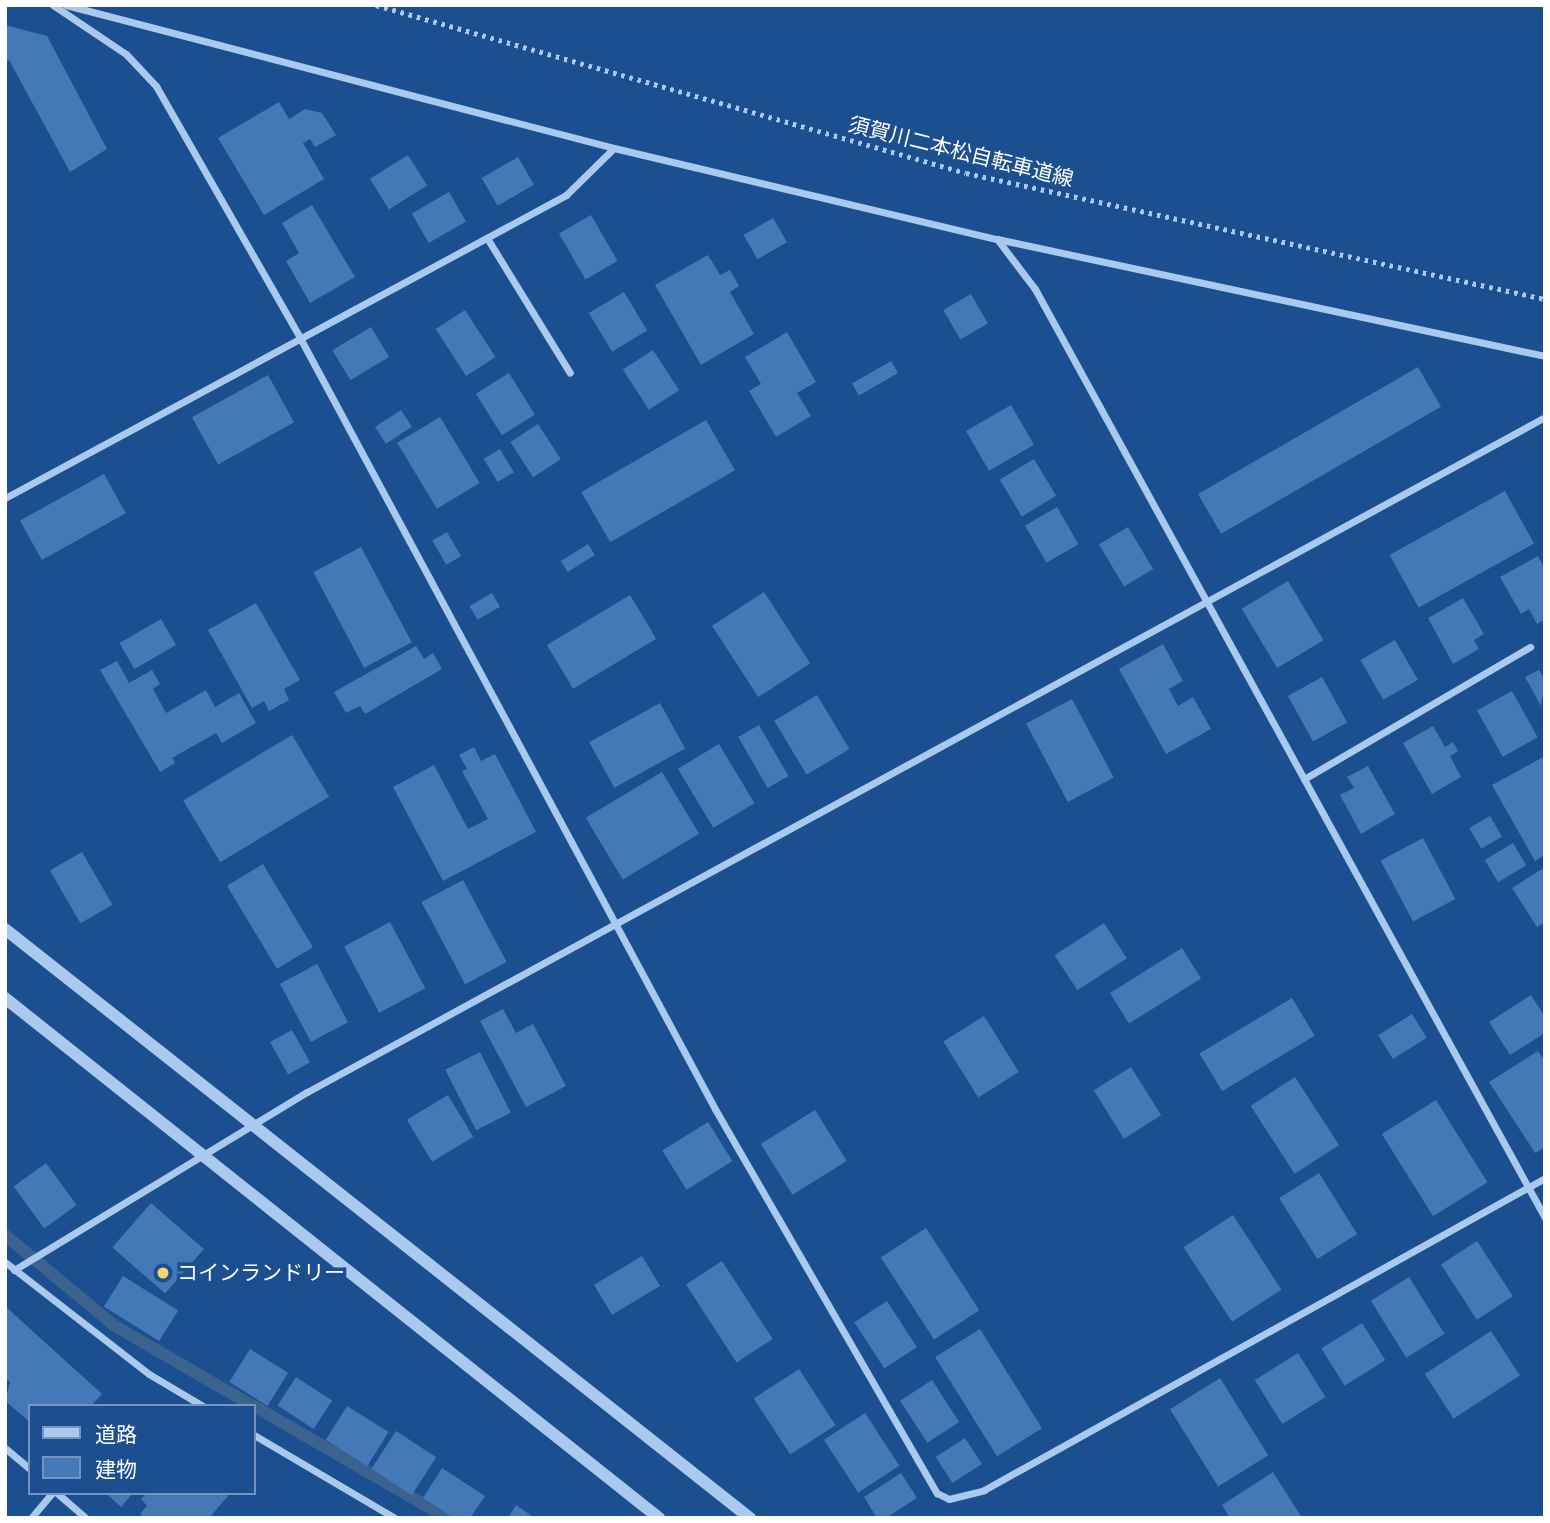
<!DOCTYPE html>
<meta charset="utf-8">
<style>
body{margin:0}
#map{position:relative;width:1550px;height:1523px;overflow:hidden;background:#1b4f8f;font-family:"DejaVu Sans","Noto Sans JP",sans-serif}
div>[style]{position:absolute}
.stream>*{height:12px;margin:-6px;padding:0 6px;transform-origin:6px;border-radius:6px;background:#3c6290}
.building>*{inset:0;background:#4478b7;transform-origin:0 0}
.path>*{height:4.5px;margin-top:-2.25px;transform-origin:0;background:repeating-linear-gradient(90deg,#a9c9ee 0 3.5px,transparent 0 8.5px)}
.minor>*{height:7px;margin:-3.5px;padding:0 3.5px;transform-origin:3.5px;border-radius:3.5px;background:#a9c9ee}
.tertiary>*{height:12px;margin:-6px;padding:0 6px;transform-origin:6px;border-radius:6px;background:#a9c9ee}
.dots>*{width:19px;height:19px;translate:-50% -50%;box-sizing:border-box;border:4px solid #1b4f8f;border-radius:50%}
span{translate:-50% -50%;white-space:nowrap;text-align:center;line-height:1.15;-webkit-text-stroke:7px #1b4f8f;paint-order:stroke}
.street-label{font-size:21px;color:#fff}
.poi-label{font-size:21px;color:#fff}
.left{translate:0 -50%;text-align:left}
.frame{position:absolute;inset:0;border:7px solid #fff;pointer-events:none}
.legend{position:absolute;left:28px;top:1404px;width:228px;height:91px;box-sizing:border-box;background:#1b4f8f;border:2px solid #7695bc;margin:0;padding:9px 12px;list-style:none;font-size:21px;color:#fff}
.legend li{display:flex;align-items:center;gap:14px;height:35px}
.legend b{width:35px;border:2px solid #7695bc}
</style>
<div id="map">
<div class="stream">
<div style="left:5px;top:1235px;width:143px;rotate:39.6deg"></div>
<div style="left:115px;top:1326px;width:160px;rotate:30.1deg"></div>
<div style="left:254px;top:1406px;width:223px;rotate:30.1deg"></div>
</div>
<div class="building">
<div style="clip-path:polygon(5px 25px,47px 36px,107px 149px,70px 172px,9px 60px,5px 62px)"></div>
<div style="clip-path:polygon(279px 102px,289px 119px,305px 109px,322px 113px,336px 135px,315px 147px,310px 139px,303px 143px,324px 179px,264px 215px,218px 138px)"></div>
<div style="left:408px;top:155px;width:36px;height:45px;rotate:58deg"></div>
<div style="left:518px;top:157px;width:32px;height:42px;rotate:60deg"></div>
<div style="left:449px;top:192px;width:34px;height:43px;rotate:60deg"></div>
<div style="clip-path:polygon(312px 205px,355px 277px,310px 303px,286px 261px,299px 253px,282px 223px)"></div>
<div style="left:591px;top:215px;width:53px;height:37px;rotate:60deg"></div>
<div style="left:773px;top:218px;width:28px;height:34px;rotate:60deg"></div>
<div style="clip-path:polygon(708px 255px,720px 275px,730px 270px,739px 286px,730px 292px,754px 334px,701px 365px,655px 285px)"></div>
<div style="left:624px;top:292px;width:45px;height:41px;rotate:59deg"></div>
<div style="left:971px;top:294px;width:34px;height:32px;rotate:60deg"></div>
<div style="left:465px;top:310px;width:56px;height:35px;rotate:57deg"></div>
<div style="left:371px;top:327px;width:35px;height:45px;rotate:59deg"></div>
<div style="clip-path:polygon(787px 332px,816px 382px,797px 393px,811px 416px,776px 437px,749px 391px,761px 384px,745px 357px)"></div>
<div style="left:653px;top:350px;width:48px;height:36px;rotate:57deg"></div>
<div style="left:891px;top:361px;width:14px;height:45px;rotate:60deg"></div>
<div style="left:1418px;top:367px;width:46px;height:254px;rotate:60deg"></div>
<div style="left:509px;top:373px;width:49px;height:39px;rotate:58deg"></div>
<div style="left:268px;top:375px;width:54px;height:87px;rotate:61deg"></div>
<div style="left:1011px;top:405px;width:46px;height:52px;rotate:60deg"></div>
<div style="left:401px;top:410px;width:20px;height:31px;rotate:57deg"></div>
<div style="left:440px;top:417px;width:77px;height:50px;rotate:59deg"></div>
<div style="left:706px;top:420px;width:58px;height:144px;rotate:60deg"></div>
<div style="left:538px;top:424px;width:42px;height:33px;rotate:57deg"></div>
<div style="left:500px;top:449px;width:27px;height:19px;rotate:59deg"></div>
<div style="left:1034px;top:459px;width:43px;height:40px;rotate:59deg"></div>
<div style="left:104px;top:474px;width:45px;height:96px;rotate:61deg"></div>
<div style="left:1505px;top:491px;width:60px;height:132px;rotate:61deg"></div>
<div style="left:1057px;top:507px;width:43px;height:37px;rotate:60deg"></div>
<div style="left:1128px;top:527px;width:49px;height:34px;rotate:59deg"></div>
<div style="left:447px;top:532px;width:28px;height:17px;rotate:60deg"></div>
<div style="left:588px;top:544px;width:13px;height:32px;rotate:58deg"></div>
<div style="left:361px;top:547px;width:108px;height:54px;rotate:62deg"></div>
<div style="clip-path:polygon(1538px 556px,1545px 569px,1545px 619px,1537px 624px,1529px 609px,1521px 614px,1500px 577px)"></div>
<div style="left:1288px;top:581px;width:69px;height:54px;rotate:59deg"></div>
<div style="left:764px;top:592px;width:85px;height:62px;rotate:57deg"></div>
<div style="left:492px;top:593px;width:16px;height:26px;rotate:60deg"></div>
<div style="left:630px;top:595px;width:51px;height:97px;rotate:59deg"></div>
<div style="clip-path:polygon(1463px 598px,1484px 634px,1474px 640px,1479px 649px,1453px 664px,1428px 618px)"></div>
<div style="clip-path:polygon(256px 603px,300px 680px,284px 689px,289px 700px,269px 711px,264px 701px,252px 708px,208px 630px)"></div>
<div style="left:161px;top:619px;width:30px;height:48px;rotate:60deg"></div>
<div style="left:1395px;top:640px;width:46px;height:40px;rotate:60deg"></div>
<div style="clip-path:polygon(1163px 644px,1183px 681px,1169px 689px,1178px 706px,1193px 697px,1211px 729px,1166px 754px,1119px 669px)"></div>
<div style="clip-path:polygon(416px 646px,424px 659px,433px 653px,442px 669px,365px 714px,360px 706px,346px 713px,334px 692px)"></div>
<div style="clip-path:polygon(117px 661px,129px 683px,152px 670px,160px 684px,153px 689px,166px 713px,206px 690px,215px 707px,239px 693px,256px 723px,222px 743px,216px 733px,172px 758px,175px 763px,160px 772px,100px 670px)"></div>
<div style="clip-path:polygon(1539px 670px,1545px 680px,1541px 706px,1525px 677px)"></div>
<div style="left:1322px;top:677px;width:52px;height:39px;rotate:61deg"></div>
<div style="left:1512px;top:691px;width:53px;height:40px;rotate:61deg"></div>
<div style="left:817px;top:695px;width:63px;height:50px;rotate:59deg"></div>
<div style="left:1072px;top:699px;width:89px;height:52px;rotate:62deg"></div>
<div style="left:660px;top:703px;width:52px;height:81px;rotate:61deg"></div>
<div style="left:759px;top:725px;width:59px;height:24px;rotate:60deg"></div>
<div style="clip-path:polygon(1433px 726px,1445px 747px,1453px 742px,1458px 751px,1450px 756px,1461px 777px,1432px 794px,1403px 743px)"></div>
<div style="left:292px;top:735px;width:72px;height:127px;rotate:59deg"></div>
<div style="left:719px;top:744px;width:69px;height:48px;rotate:59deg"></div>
<div style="clip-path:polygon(474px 747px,481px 761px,495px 754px,536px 832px,443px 881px,393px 787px,434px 765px,468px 829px,488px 819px,462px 771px,467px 769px,459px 755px)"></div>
<div style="clip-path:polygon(1545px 756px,1545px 855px,1535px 861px,1492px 785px)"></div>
<div style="clip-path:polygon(1368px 766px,1395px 814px,1361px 834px,1340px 795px,1354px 788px,1347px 777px)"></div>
<div style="left:662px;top:772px;width:72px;height:89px;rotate:59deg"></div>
<div style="left:1490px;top:816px;width:24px;height:24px;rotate:60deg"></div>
<div style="left:1423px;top:838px;width:69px;height:48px;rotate:62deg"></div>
<div style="left:1513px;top:843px;width:26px;height:33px;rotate:59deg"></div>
<div style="left:82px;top:852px;width:61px;height:37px;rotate:60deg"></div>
<div style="left:263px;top:864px;width:97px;height:42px;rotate:59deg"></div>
<div style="clip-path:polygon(1545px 867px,1545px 922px,1537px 927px,1512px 888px)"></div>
<div style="left:463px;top:880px;width:93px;height:47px;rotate:62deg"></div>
<div style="left:390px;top:922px;width:75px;height:52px;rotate:62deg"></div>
<div style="left:1104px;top:923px;width:42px;height:59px;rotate:57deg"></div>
<div style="left:1182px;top:948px;width:36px;height:85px;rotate:58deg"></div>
<div style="left:317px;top:964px;width:66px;height:42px;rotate:62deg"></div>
<div style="clip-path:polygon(1531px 995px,1545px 1017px,1545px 1033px,1510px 1055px,1489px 1022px)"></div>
<div style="left:1292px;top:998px;width:44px;height:108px;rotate:59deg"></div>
<div style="clip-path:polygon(503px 1009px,516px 1033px,533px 1024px,566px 1086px,526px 1107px,480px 1021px)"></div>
<div style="left:1412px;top:1014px;width:28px;height:40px;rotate:58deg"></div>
<div style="left:984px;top:1016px;width:66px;height:48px;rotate:58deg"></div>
<div style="left:292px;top:1030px;width:37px;height:25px;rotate:61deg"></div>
<div style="clip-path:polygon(1538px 1051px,1545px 1061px,1545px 1147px,1535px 1153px,1489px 1082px)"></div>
<div style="left:480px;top:1052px;width:68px;height:39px;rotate:63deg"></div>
<div style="left:1131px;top:1067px;width:57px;height:44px;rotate:58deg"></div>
<div style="left:1295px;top:1077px;width:81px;height:53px;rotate:57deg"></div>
<div style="left:448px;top:1095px;width:49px;height:48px;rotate:59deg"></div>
<div style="left:1436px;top:1100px;width:97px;height:64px;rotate:58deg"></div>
<div style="left:815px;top:1110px;width:60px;height:64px;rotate:58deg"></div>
<div style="left:708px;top:1122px;width:46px;height:54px;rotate:58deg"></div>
<div style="left:46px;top:1163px;width:52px;height:40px;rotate:54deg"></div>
<div style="left:1319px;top:1173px;width:72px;height:47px;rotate:58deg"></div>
<div style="left:151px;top:1203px;width:70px;height:59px;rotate:41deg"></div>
<div style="left:1233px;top:1215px;width:89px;height:59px;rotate:57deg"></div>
<div style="left:926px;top:1228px;width:98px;height:54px;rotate:57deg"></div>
<div style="left:1477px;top:1241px;width:66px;height:43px;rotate:57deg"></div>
<div style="left:642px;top:1256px;width:35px;height:56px;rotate:59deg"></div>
<div style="left:722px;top:1261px;width:93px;height:43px;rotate:57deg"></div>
<div style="left:123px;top:1276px;width:65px;height:36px;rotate:32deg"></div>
<div style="left:1409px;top:1277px;width:67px;height:45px;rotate:58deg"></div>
<div style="left:887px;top:1301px;width:55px;height:39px;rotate:57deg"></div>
<div style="clip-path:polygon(5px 1306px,102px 1394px,91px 1406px,30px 1406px,30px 1422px,5px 1401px,10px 1382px,5px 1378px)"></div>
<div style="left:1362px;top:1323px;width:44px;height:48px;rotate:58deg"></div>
<div style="left:980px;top:1329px;width:117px;height:53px;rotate:58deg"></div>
<div style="left:1491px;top:1331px;width:53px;height:79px;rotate:57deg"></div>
<div style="left:250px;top:1349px;width:45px;height:39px;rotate:32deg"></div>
<div style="left:1298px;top:1353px;width:52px;height:51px;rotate:58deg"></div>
<div style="left:799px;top:1369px;width:67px;height:54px;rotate:57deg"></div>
<div style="left:296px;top:1377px;width:43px;height:34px;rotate:33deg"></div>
<div style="left:1220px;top:1378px;width:91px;height:59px;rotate:58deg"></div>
<div style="left:932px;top:1380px;width:50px;height:38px;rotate:57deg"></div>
<div style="left:347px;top:1406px;width:49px;height:40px;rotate:32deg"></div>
<div style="left:865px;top:1413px;width:63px;height:49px;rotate:57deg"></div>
<div style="left:396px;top:1431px;width:48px;height:45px;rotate:33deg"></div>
<div style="left:965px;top:1438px;width:31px;height:35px;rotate:57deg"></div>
<div style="clip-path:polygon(442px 1468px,485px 1496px,470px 1518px,454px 1518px,423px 1498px)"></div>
<div style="clip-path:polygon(1273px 1472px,1302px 1518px,1230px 1518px,1222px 1505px)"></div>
<div style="clip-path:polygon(901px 1473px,917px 1498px,886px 1518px,877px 1518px,864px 1497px)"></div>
<div style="clip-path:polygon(106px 1493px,133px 1493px,121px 1507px)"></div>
<div style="clip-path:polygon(147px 1493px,225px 1493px,228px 1496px,209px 1518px,144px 1518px,140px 1514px,147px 1506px,141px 1499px)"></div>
<div style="clip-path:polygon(516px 1505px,535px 1518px,508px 1518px)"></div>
</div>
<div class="path">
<div style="left:376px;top:5px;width:613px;rotate:15.89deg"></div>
<div style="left:966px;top:173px;width:593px;rotate:12.28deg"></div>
</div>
<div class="minor">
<div style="left:53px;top:5px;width:88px;rotate:33.9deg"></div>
<div style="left:126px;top:54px;width:44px;rotate:46.8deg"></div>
<div style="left:156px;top:86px;width:288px;rotate:60.2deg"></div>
<div style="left:299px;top:336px;width:878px;rotate:61.71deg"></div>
<div style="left:715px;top:1109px;width:444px;rotate:60deg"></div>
<div style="left:937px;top:1493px;width:13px;rotate:27deg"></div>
<div style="left:949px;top:1499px;width:36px;rotate:-14deg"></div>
<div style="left:984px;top:1490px;width:642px;rotate:-29.08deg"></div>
<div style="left:66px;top:5px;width:566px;rotate:14.63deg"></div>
<div style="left:614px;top:148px;width:394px;rotate:13.4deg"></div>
<div style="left:997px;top:239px;width:560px;rotate:12.05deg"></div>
<div style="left:487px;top:238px;width:158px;rotate:58.4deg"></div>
<div style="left:997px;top:239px;width:63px;rotate:52.8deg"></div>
<div style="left:1035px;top:289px;width:1060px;rotate:61.23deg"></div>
<div style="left:5px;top:498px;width:638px;rotate:-28.37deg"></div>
<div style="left:566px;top:195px;width:67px;rotate:-44.4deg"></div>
<div style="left:1304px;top:779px;width:262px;rotate:-30.3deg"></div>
<div style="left:5px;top:1262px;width:182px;rotate:37.9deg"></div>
<div style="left:149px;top:1374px;width:63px;rotate:30.7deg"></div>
<div style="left:14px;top:1270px;width:343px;rotate:-31.3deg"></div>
<div style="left:307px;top:1092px;width:1410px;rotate:-28.6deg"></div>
<div style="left:254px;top:1435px;width:164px;rotate:30.5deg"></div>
<div style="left:5px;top:1448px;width:33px;rotate:40deg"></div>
<div style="left:57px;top:1493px;width:38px;rotate:41deg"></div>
<div style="left:31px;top:1518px;width:33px;rotate:-50deg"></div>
</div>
<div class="tertiary">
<div style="left:5px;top:929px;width:950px;rotate:38.33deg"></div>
<div style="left:5px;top:998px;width:836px;rotate:38.49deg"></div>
</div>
<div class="dots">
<div style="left:163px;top:1273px;background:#ffd166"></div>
</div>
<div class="street-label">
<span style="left:961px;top:152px;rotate:14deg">須賀川二本松自転車道線</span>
</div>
<div class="poi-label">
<span class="left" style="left:177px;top:1273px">コインランドリー</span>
</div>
<div class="frame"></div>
<ul class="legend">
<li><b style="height:9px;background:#a9c9ee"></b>道路</li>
<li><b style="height:19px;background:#4478b7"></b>建物</li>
</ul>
</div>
